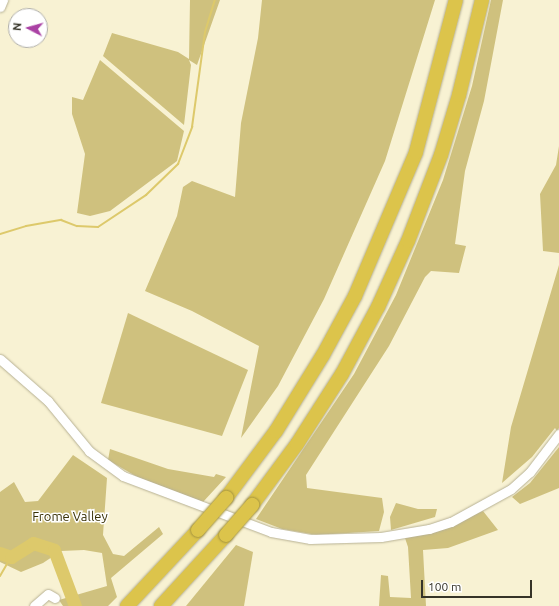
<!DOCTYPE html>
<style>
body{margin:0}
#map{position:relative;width:559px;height:606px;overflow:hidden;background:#f8f2d3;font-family:Ubuntu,sans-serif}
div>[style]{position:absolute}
.green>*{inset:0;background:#cfc17e}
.stream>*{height:2px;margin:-1px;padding:0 1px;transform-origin:1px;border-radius:1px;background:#ddc96b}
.river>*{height:13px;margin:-6.5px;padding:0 6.5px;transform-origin:6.5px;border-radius:6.5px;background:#ddc96b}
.roads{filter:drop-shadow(0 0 1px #b7b194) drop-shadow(0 0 1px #b7b194)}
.minor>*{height:9px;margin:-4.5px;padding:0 4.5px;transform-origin:4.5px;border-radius:4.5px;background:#fff}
.highway>*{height:14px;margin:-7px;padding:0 7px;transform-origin:7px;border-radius:7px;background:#dcc44b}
.bridges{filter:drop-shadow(0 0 1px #a2923f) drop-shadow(0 0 1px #a2923f)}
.highway-bridge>*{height:14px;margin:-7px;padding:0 7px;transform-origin:7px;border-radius:7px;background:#dcc44b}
span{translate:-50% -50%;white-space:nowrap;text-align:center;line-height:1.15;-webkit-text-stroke:3px #fff;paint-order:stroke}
.park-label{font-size:13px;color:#3a3208}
.north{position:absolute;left:8px;top:8px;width:40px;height:40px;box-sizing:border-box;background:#fff;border:1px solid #afaea9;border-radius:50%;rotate:276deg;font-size:11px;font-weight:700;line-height:16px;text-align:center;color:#363428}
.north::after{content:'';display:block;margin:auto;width:14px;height:18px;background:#aa41a4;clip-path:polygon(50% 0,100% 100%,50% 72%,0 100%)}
.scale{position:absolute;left:421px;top:580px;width:111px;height:18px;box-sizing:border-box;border:2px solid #363428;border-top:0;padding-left:5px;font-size:12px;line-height:14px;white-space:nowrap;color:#363428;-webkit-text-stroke:3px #fff;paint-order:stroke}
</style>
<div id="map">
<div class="green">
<div style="clip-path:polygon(190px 0,220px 0,197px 65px,189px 60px,191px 65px,184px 125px,103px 56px,112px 33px,178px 52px,189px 59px)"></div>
<div style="clip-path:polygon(262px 0,435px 0,385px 161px,324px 299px,278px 386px,241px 438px,259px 346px,192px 311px,145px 291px,177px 216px,183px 187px,192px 181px,235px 197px,241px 123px,258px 38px)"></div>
<div style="clip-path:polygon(491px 0,503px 0,484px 101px,465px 171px,455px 244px,466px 246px,459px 273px,431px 271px,425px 277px,389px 346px,306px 475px,307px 488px,382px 498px,384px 512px,379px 531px,317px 535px,282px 529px,256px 519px,354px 374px,396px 295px,443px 180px,472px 86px)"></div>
<div style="clip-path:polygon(100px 60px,184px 131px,177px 161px,110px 211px,90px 216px,77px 213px,85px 154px,72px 114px,72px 97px,83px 100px)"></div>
<div style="clip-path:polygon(559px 146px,559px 253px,543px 251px,540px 194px,556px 165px)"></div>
<div style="clip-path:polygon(559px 265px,559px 428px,557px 431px,555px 428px,532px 457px,502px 483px,511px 427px)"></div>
<div style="clip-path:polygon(128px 313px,248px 370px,222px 436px,101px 403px)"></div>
<div style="clip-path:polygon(559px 447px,559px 488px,520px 504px,512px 497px,530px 483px)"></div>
<div style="clip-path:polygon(110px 449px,168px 469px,214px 477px,216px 474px,226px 477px,203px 502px,139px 478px,108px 460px)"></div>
<div style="clip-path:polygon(73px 455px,107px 478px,103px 535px,113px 554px,124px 556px,159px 527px,163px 534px,111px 578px,117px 597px,108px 606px,63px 606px,59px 600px,107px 586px,102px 553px,84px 550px,61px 551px,43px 563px,21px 572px,0 562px,0 492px,14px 482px,25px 502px,38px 501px)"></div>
<div style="clip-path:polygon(396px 503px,418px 509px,437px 509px,435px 517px,391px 530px,390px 517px)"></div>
<div style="clip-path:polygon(483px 511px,498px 530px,448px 548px,423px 550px,426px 606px,379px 606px,381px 575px,388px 576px,390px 597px,411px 598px,408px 547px,405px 538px,433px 531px)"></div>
<div style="clip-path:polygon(236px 545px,253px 552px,244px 606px,186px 606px)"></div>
</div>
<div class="stream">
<div style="left:0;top:234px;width:27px;rotate:-17deg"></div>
<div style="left:26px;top:226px;width:36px;rotate:-10deg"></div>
<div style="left:61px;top:220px;width:17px;rotate:21deg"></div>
<div style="left:77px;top:226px;width:21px;rotate:3deg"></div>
<div style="left:98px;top:227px;width:58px;rotate:-33.7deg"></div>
<div style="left:146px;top:195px;width:45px;rotate:-44.1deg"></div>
<div style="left:178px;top:164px;width:40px;rotate:-69deg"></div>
<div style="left:192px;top:127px;width:96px;rotate:-82.2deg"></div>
<div style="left:205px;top:32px;width:34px;rotate:-73deg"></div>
<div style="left:0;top:576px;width:22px;rotate:-60deg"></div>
</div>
<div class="river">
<div style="left:0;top:553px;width:12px;rotate:20deg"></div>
<div style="left:11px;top:557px;width:26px;rotate:-32deg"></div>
<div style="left:33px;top:543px;width:22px;rotate:18deg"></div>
<div style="left:54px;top:550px;width:60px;rotate:69.4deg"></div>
</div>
<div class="roads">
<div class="minor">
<div style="left:0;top:7px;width:8px;rotate:-67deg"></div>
<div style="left:0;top:359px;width:64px;rotate:41.2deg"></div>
<div style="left:48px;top:401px;width:65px;rotate:50.6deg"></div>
<div style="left:89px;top:451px;width:42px;rotate:36.3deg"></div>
<div style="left:123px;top:476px;width:158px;rotate:20.7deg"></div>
<div style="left:271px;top:532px;width:40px;rotate:10deg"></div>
<div style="left:310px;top:539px;width:71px;rotate:-1.6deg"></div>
<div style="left:381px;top:537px;width:49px;rotate:-9.5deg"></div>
<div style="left:429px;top:529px;width:23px;rotate:-18deg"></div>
<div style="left:451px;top:522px;width:68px;rotate:-28.8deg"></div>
<div style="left:511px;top:489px;width:25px;rotate:-42deg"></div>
<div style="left:530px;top:472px;width:48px;rotate:-52.7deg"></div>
<div style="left:34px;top:606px;width:18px;rotate:-41deg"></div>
<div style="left:48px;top:594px;width:8px;rotate:30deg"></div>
</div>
<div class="highway">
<div style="left:226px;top:498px;width:84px;rotate:-53.3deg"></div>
<div style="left:276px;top:431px;width:89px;rotate:-58.3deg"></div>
<div style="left:323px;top:355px;width:67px;rotate:-61.5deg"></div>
<div style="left:355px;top:296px;width:156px;rotate:-67deg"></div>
<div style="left:416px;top:152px;width:157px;rotate:-75.3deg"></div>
<div style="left:252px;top:505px;width:76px;rotate:-53.6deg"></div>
<div style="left:297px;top:444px;width:83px;rotate:-57.3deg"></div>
<div style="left:342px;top:374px;width:76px;rotate:-61.8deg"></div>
<div style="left:378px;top:307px;width:72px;rotate:-65.6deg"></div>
<div style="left:408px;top:241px;width:92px;rotate:-69deg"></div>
<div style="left:441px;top:155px;width:63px;rotate:-73.3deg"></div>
<div style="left:459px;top:95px;width:98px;rotate:-76.4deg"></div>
<div style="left:127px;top:606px;width:104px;rotate:-46.9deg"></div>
<div style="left:161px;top:606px;width:96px;rotate:-47.5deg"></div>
</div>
</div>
<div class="bridges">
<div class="highway-bridge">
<div style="left:198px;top:530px;width:43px;rotate:-48.8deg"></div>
<div style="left:226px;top:535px;width:40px;rotate:-49deg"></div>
</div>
</div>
<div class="park-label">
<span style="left:70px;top:516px">Frome Valley</span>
</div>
<div class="north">N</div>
<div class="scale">100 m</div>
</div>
